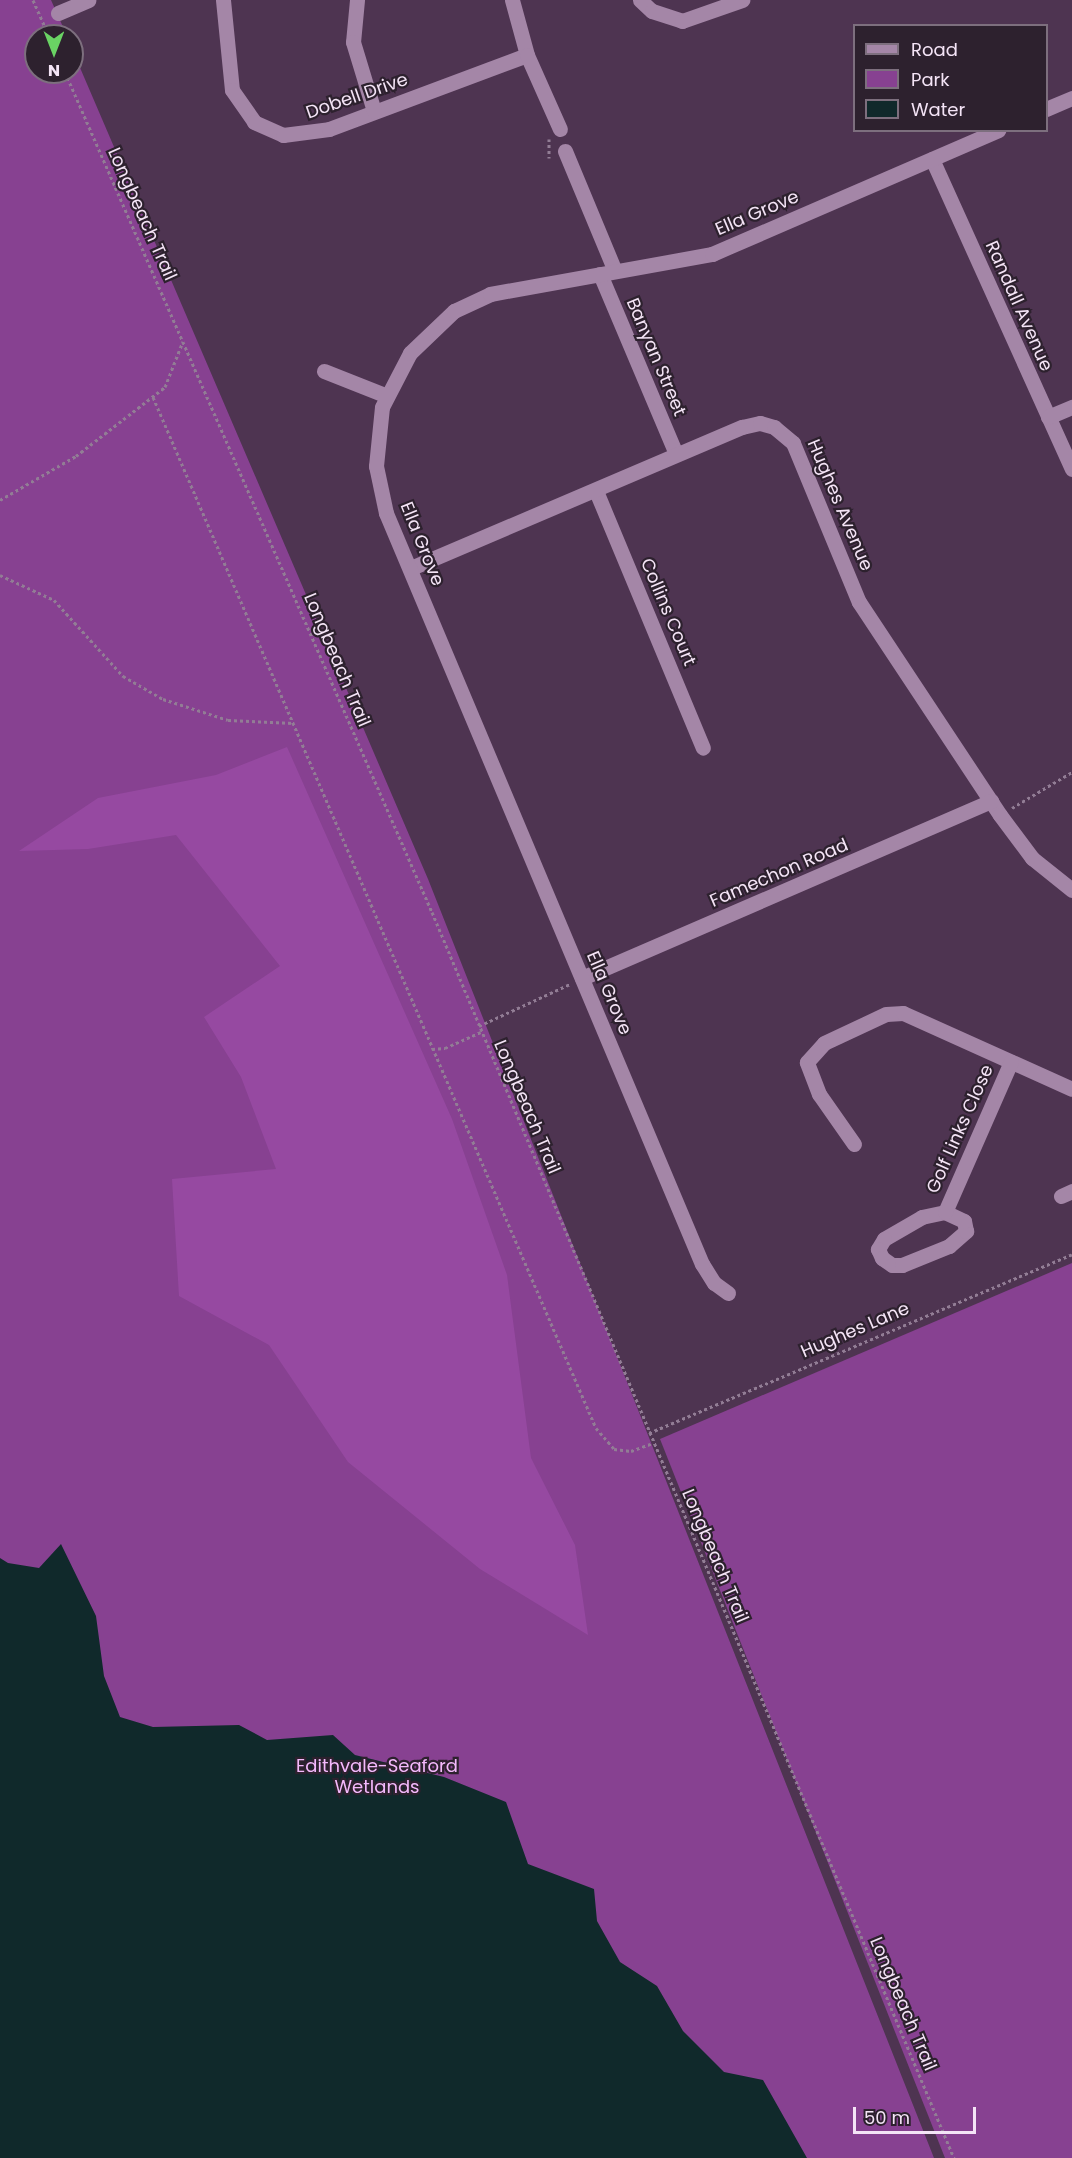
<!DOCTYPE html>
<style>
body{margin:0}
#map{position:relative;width:1072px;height:2158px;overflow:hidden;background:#4e3451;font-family:Poppins,sans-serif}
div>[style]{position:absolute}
.green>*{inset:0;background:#874191}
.forest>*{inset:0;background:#9649a1}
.water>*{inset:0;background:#10292b}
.path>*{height:3px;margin-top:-1.5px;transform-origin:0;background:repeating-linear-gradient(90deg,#927d95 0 3px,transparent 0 6px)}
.minor>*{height:15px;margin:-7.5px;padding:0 7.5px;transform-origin:7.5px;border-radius:7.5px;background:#a486a7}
span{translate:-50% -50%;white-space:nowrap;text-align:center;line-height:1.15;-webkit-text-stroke:4.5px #2d212e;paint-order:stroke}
.street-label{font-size:18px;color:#f4e4f6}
.park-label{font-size:18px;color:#f4b9fc}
.legend{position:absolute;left:853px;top:24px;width:195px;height:108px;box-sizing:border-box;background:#2d212e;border:2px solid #7d6f7e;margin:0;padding:8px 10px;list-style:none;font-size:18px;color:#f4e4f6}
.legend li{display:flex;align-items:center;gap:12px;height:30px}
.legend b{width:30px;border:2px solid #7d6f7e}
.north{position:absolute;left:24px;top:24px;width:60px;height:60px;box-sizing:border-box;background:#2d212e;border:2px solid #7d6f7e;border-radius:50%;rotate:180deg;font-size:16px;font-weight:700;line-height:24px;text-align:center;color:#f4e4f6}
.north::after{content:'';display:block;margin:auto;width:21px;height:27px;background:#6ad364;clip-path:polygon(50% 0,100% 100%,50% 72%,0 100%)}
.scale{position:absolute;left:853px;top:2107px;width:123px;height:27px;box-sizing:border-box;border:3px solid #f4e4f6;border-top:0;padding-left:8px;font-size:18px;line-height:21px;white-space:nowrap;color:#f4e4f6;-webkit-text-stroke:4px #2d212e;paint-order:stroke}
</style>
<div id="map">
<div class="green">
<div style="clip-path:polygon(0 0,51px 0,67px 36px,36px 36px,36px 72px,72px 72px,72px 49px,428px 879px,934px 2158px,0 2158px)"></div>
<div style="clip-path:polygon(1072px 1263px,1072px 2158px,945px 2158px,660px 1439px)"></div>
</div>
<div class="forest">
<div style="clip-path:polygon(287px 747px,452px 1119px,507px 1275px,531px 1458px,575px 1545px,588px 1635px,480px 1569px,348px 1462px,269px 1345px,179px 1296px,172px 1179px,276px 1169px,241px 1077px,204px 1017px,280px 966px,176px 835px,88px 849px,19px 851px,98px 798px,216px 775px)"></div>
</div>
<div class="water">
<div style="clip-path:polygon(61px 1544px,96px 1616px,104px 1676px,120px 1717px,153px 1727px,239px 1725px,267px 1740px,333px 1735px,355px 1755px,444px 1777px,506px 1802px,528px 1864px,594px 1889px,597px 1921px,620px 1962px,657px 1986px,683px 2031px,724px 2072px,763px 2080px,807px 2158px,0 2158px,0 1558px,8px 1563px,39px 1568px)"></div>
</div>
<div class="path">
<div style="left:33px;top:0;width:39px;rotate:66deg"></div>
<div style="left:52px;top:36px;width:10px;rotate:-79deg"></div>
<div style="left:65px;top:72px;width:917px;rotate:66.4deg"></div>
<div style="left:432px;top:912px;width:1351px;rotate:67.27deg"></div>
<div style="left:549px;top:139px;width:19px;rotate:90deg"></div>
<div style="left:153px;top:397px;width:1122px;rotate:66.75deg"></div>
<div style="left:596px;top:1428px;width:28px;rotate:49deg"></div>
<div style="left:614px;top:1449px;width:17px;rotate:7deg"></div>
<div style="left:631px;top:1451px;width:23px;rotate:-20deg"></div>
<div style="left:0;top:500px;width:88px;rotate:-30.1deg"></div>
<div style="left:76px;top:456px;width:113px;rotate:-37.8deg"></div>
<div style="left:165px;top:387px;width:49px;rotate:-68.6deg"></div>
<div style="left:0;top:575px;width:60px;rotate:24.8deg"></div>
<div style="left:54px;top:600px;width:103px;rotate:47.8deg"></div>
<div style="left:123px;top:676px;width:46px;rotate:29.9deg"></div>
<div style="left:163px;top:699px;width:68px;rotate:17.9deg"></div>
<div style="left:228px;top:720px;width:66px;rotate:2.6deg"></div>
<div style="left:1012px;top:808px;width:70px;rotate:-31deg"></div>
<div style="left:479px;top:1026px;width:100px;rotate:-24.8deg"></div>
<div style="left:432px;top:1049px;width:13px;rotate:-4deg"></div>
<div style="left:445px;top:1048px;width:39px;rotate:-24deg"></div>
<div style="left:649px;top:1433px;width:459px;rotate:-22.9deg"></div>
</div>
<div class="minor">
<div style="left:223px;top:0;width:90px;rotate:84.3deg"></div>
<div style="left:232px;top:90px;width:39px;rotate:55deg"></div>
<div style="left:254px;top:122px;width:32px;rotate:24deg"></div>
<div style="left:283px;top:135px;width:46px;rotate:-7.4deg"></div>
<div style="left:329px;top:129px;width:211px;rotate:-20.5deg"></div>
<div style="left:357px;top:0;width:42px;rotate:95.4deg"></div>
<div style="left:353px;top:42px;width:72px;rotate:73.1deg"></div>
<div style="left:512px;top:0;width:57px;rotate:74.7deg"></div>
<div style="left:527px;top:55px;width:81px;rotate:66deg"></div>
<div style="left:640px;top:0;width:16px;rotate:43deg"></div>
<div style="left:652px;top:11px;width:32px;rotate:18deg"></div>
<div style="left:682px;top:21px;width:64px;rotate:-19.3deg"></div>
<div style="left:58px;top:13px;width:33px;rotate:-23deg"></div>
<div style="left:1046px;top:109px;width:28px;rotate:-23deg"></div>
<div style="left:565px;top:151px;width:130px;rotate:67.4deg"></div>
<div style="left:932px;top:159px;width:340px;rotate:65.7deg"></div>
<div style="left:600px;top:274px;width:195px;rotate:67.1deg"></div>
<div style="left:324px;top:371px;width:68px;rotate:21.6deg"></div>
<div style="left:1048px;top:417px;width:26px;rotate:-23deg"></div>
<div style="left:596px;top:491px;width:278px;rotate:67.4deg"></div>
<div style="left:411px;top:568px;width:360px;rotate:-23.1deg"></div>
<div style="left:742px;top:427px;width:18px;rotate:-13deg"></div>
<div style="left:760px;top:423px;width:15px;rotate:16deg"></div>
<div style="left:774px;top:427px;width:25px;rotate:40deg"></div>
<div style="left:793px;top:443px;width:172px;rotate:67.5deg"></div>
<div style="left:859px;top:602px;width:255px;rotate:56.5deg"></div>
<div style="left:1000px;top:815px;width:54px;rotate:53.3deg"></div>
<div style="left:1032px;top:858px;width:51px;rotate:38.7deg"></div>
<div style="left:582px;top:978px;width:446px;rotate:-23.4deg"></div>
<div style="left:854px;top:1144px;width:61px;rotate:-125deg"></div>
<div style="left:819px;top:1094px;width:34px;rotate:-111deg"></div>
<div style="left:807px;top:1062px;width:25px;rotate:-48deg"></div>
<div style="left:824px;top:1043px;width:68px;rotate:-25.1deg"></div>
<div style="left:886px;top:1014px;width:17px;rotate:-3deg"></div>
<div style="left:903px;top:1013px;width:185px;rotate:24.2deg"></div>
<div style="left:1061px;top:1196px;width:12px;rotate:-24deg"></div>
<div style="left:945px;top:1212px;width:24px;rotate:168deg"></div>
<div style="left:922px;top:1217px;width:44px;rotate:149.9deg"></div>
<div style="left:884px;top:1239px;width:12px;rotate:121deg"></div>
<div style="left:878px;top:1249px;width:10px;rotate:66deg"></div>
<div style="left:882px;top:1258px;width:12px;rotate:35deg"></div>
<div style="left:892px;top:1265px;width:10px"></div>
<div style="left:902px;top:1265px;width:51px;rotate:-22deg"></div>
<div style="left:949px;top:1246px;width:23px;rotate:-41deg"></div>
<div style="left:966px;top:1231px;width:10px;rotate:-101deg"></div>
<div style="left:964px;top:1221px;width:21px;rotate:-155deg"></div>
<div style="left:945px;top:1212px;width:164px;rotate:-66.3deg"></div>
<div style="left:728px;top:1293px;width:17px;rotate:-144deg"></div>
<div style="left:714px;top:1283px;width:22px;rotate:-122deg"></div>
<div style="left:702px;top:1264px;width:815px;rotate:-112.82deg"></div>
<div style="left:386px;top:513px;width:48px;rotate:-102deg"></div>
<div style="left:376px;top:466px;width:59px;rotate:-84.2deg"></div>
<div style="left:382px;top:407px;width:61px;rotate:-62.6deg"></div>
<div style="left:410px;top:353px;width:61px;rotate:-43.7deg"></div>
<div style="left:454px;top:311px;width:40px;rotate:-25deg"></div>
<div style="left:490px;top:294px;width:226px;rotate:-10.2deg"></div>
<div style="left:712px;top:254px;width:312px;rotate:-23.4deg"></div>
</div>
<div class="street-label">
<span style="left:357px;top:96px;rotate:-19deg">Dobell Drive</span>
<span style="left:757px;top:213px;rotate:-23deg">Ella Grove</span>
<span style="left:142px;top:214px;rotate:66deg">Longbeach Trail</span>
<span style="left:1019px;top:306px;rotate:66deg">Randall Avenue</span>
<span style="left:656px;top:357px;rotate:67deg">Banyan Street</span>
<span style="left:840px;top:505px;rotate:67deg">Hughes Avenue</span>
<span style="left:422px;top:544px;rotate:68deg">Ella Grove</span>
<span style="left:668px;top:612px;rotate:67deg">Collins Court</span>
<span style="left:337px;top:660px;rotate:67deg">Longbeach Trail</span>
<span style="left:779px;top:873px;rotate:-23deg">Famechon Road</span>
<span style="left:609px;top:993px;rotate:67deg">Ella Grove</span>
<span style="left:527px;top:1107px;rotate:67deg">Longbeach Trail</span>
<span style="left:960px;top:1129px;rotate:-66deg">Golf Links Close</span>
<span style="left:855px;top:1330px;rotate:-23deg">Hughes Lane</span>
<span style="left:715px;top:1556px;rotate:67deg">Longbeach Trail</span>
<span style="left:903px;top:2004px;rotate:67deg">Longbeach Trail</span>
</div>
<div class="park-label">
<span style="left:377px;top:1777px">Edithvale-Seaford<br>Wetlands</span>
</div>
<ul class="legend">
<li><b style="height:8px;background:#a486a7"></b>Road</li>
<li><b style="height:16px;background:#874191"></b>Park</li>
<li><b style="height:16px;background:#10292b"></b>Water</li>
</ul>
<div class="north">N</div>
<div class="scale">50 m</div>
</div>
